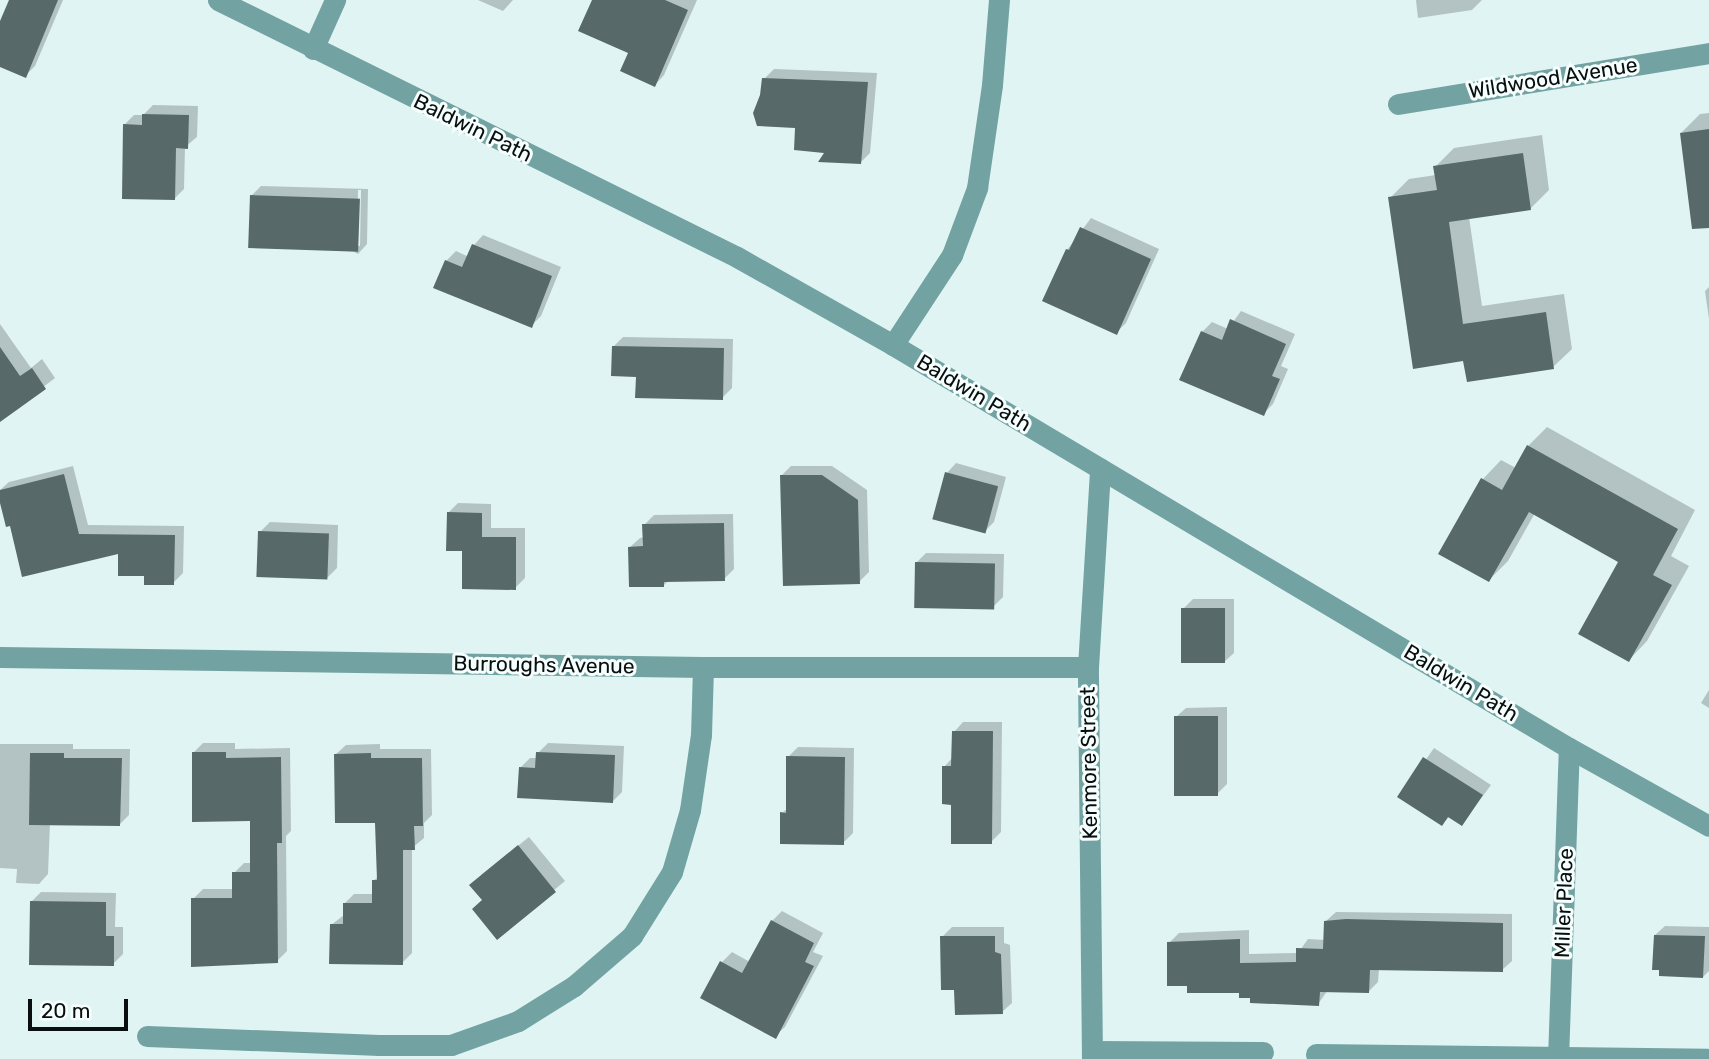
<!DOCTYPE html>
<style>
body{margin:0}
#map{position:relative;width:1709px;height:1059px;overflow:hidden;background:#e0f4f4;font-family:Rubik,sans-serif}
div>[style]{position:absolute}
.shadow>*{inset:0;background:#0003}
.building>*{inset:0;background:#576969;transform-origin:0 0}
.minor>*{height:21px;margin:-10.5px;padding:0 10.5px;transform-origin:10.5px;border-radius:10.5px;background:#72a3a2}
span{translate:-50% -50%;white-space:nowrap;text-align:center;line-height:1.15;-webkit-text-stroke:6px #f6fffe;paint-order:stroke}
.street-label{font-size:21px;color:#080f0e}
.scale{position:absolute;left:28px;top:999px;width:100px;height:32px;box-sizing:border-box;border:4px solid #080f0e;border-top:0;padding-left:9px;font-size:21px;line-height:24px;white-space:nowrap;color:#080f0e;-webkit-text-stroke:5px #f6fffe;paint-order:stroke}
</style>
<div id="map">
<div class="shadow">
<div style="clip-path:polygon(11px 0,63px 0,35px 66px,25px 76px,0 65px,0 26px)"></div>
<div style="clip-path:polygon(478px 0,513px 0,503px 11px)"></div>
<div style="clip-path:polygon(593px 0,697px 0,664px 75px,655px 85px)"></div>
<div style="clip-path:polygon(1416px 0,1482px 0,1472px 10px,1418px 18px)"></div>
<div style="clip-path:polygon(774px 69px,877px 73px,870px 153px,860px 163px,827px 151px,797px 126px,762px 95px,764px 79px)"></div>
<div style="clip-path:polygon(153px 105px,198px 106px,197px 137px,185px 147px,184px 189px,175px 198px,124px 125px,134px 115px,143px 115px)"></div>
<div style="clip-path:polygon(1709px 113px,1709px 185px,1681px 133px,1700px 114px)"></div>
<div style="clip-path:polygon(1542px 135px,1549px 190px,1531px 208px,1469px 217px,1482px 306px,1564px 294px,1572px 349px,1553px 367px,1465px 359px,1390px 198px,1409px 179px,1436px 175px,1435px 167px,1454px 148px)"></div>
<div style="clip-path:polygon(evenodd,261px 186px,368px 189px,367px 244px,358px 254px,251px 196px,261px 186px,358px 190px,361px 190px,360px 246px,357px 246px,358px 190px)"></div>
<div style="clip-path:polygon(1091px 218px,1159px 249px,1126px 323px,1116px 333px,1067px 250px)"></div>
<div style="clip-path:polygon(483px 235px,561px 267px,541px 316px,531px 326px,446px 261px,456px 251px,469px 257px,474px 245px)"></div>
<div style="clip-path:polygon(1709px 287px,1709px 319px,1705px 291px)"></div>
<div style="clip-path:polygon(1241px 311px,1295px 334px,1281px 366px,1288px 369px,1273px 404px,1263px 414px,1202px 332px,1212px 322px,1228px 329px)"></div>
<div style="clip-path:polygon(0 324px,31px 368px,42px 359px,55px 378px,0 420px)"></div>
<div style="clip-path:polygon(623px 337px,733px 339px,732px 388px,722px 398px,613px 347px)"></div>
<div style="clip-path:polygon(1547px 427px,1695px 510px,1671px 556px,1689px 566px,1647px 641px,1629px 660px,1621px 561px,1535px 513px,1508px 561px,1489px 580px,1483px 479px,1501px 460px,1516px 468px,1528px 446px)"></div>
<div style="clip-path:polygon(956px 463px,1006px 477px,994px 522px,984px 532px,947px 473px)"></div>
<div style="clip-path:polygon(73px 466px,88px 525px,184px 526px,183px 573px,173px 583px,120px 551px,24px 575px,0 490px,9px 482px)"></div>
<div style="clip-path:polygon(791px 466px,832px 466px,867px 490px,869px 572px,859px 582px,781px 476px)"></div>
<div style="clip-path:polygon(458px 503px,491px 504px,491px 528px,525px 528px,525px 578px,515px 588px,464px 549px,448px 513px)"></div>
<div style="clip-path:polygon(733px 514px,734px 569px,724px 579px,669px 580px,664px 585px,630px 547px,640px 538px,645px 537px,644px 525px,654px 515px)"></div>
<div style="clip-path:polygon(270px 522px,338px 525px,337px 568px,327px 578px,260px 532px)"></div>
<div style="clip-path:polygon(926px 553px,1004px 554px,1003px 597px,993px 607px,917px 562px)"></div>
<div style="clip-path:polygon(1193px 599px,1234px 599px,1234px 653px,1224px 662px,1183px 609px)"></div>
<div style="clip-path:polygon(1709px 690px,1709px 708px,1701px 703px)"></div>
<div style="clip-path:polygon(1227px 707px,1227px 784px,1217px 794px,1176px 717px,1186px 708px)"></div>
<div style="clip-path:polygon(963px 722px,1002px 722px,1001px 832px,991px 842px,953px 803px,944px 767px,953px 757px,954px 732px)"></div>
<div style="clip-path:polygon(203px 743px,235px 743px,235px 749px,290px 748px,291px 831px,286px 836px,287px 951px,277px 961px,193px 899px,203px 889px,234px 889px,234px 873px,244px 863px,252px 863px,251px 819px,193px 753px)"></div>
<div style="clip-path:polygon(548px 743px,624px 746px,622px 792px,612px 802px,520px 768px,530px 758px,538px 758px,538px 753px)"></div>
<div style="clip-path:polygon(0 744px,73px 744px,73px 749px,130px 749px,129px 815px,120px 824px,50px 823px,48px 874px,39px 884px,16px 883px,17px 869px,0 868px)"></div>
<div style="clip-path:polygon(380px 744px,380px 749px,431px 749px,432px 815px,424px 823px,424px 838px,412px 848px,412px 953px,402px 963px,331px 925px,344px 915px,344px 904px,354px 894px,373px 894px,373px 881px,379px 876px,377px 821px,336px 754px,346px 745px)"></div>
<div style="clip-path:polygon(798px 747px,854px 748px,853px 833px,843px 843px,782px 813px,788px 808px,788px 757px)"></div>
<div style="clip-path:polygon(1434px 748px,1491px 785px,1462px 824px,1450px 816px,1442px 824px,1400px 797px)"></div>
<div style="clip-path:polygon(529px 837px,565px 881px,497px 937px,481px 875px)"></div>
<div style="clip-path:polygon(41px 892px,116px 893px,115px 927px,123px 927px,123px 954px,113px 964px,31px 902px)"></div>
<div style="clip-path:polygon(782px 911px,823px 933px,813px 952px,823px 956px,785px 1027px,775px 1036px,722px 962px,732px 952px,750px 962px,772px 921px)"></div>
<div style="clip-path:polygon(1336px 912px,1512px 914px,1512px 961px,1502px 970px,1379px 969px,1378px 982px,1369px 991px,1328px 990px,1318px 1004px,1189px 984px,1169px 943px,1179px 933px,1249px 930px,1249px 954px,1298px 953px,1308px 939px,1325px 940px,1326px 921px)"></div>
<div style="clip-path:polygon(1665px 926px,1709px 927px,1709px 971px,1703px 977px,1655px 935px)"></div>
<div style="clip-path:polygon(952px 927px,1004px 927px,1004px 943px,1010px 945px,1012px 1003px,1002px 1012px,956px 988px,942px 937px)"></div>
</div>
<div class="building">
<div style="clip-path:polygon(9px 0,58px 0,26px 78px,0 67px,0 21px)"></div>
<div style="clip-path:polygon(592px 0,665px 0,688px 10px,655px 87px,620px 71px,628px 53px,578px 31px)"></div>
<div style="clip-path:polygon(762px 78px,868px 82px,861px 164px,818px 162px,824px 153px,794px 150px,795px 128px,757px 126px,753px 113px,760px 95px)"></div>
<div style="clip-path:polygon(142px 114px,189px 115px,188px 149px,176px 148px,175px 200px,122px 199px,123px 124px,142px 125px)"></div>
<div style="clip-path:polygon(1709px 129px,1709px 228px,1692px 229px,1680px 133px)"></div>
<div style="clip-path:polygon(1523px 153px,1531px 210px,1449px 222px,1463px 324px,1546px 312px,1554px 369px,1467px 382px,1463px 361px,1413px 369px,1388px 197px,1437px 190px,1433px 166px)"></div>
<div style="left:250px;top:195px;width:110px;height:53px;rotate:2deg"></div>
<div style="clip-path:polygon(1080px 227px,1151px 259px,1117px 335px,1042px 301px,1066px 249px,1069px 250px)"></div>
<div style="clip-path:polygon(472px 244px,552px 276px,532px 328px,433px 288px,445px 260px,462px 267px)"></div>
<div style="clip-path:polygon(1230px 319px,1286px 344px,1272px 376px,1280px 379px,1264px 416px,1179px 380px,1201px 331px,1222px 340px)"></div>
<div style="clip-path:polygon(612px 346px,724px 348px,723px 400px,635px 398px,636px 377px,611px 376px)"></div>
<div style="clip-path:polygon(0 347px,20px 376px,32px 368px,46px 389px,0 422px)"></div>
<div style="clip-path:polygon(1527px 445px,1678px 529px,1653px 575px,1672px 585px,1629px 662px,1578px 634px,1618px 562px,1529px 512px,1489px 582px,1438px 554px,1481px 478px,1502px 490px)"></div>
<div style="left:945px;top:472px;width:55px;height:49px;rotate:15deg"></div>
<div style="clip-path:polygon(64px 474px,79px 534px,175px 535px,174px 585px,144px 585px,144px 576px,118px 576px,118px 554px,22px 577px,10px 526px,6px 527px,0 503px,0 490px)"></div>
<div style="clip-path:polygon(780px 475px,822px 475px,858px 500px,860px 584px,783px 586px)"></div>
<div style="clip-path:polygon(447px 512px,482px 513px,482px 537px,516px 537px,516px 590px,462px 589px,462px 551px,446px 551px)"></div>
<div style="clip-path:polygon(724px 523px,725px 581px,664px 582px,664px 587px,629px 587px,628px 547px,643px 546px,642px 524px)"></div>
<div style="left:258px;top:531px;width:71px;height:46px;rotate:2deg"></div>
<div style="left:915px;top:562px;width:80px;height:46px;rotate:1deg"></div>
<div style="left:1181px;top:608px;width:44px;height:55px"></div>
<div style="left:1218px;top:716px;width:80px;height:44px;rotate:90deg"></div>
<div style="clip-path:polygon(952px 731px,993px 731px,992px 844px,951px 844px,951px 805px,942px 804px,942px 766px,951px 766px)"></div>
<div style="clip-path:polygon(192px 752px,226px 752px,226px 758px,281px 757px,282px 843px,277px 843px,278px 963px,191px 967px,191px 898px,232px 898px,232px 872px,250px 872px,250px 821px,192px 822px)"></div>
<div style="clip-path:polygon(536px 752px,615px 755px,613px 803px,517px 798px,519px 767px,535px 768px)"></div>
<div style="clip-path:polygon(30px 753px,64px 753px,64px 758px,122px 758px,120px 826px,29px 825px)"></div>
<div style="clip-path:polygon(371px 753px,371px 758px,422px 758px,423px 826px,414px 826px,415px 850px,403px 850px,403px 965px,329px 964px,330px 924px,343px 924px,343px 903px,372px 903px,372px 880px,377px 880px,375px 823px,335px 823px,334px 754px)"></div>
<div style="clip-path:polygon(786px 756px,845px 757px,844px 845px,780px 844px,780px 812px,786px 813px)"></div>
<div style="clip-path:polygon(1423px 757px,1483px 795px,1462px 826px,1448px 817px,1442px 826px,1397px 797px)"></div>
<div style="clip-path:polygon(518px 845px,556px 892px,497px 940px,472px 909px,482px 900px,469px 885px)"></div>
<div style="clip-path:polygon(30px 901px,106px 902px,106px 936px,114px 936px,114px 966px,29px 965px)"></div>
<div style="clip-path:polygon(1346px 919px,1503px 923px,1503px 972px,1370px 970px,1369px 993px,1320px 992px,1319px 1006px,1250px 1003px,1250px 998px,1239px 998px,1239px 993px,1187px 993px,1187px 986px,1167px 986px,1167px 942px,1240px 939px,1240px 963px,1296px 962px,1296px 948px,1323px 949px,1324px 921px)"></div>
<div style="clip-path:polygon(771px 920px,814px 943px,805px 962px,814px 966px,776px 1039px,700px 998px,720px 961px,742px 973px)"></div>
<div style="clip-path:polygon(1654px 935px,1705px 936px,1703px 978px,1659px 976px,1659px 970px,1652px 970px)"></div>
<div style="clip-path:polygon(940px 936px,995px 936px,995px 952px,1001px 954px,1003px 1014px,955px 1015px,954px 990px,941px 990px)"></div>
</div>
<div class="minor">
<div style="left:218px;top:0;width:579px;rotate:26.34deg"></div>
<div style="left:737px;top:257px;width:179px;rotate:29.4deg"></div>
<div style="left:893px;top:345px;width:787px;rotate:30.8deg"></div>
<div style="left:1569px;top:748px;width:160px;rotate:29.1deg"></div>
<div style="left:313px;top:49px;width:54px;rotate:-65.8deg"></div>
<div style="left:1398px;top:104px;width:315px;rotate:-9.3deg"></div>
<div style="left:893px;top:345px;width:108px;rotate:-56.8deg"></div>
<div style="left:952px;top:255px;width:72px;rotate:-69.5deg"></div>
<div style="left:977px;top:188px;width:104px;rotate:-81.7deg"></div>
<div style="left:992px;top:85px;width:85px;rotate:-85.3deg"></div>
<div style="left:0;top:657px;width:703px;rotate:0.81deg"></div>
<div style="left:703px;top:667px;width:385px"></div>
<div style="left:147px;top:1036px;width:232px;rotate:2.2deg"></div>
<div style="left:379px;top:1045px;width:72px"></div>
<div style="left:451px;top:1045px;width:71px;rotate:-19.7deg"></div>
<div style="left:518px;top:1021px;width:66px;rotate:-32deg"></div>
<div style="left:574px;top:986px;width:77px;rotate:-40.8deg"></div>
<div style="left:632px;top:936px;width:75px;rotate:-58deg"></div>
<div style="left:672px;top:872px;width:65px;rotate:-73.8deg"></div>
<div style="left:690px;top:810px;width:76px;rotate:-81.7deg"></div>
<div style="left:701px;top:735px;width:68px;rotate:-88.3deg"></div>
<div style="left:1092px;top:1051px;width:171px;rotate:0.3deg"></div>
<div style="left:1316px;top:1054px;width:391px;rotate:0.7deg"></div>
<div style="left:1092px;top:1059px;width:392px;rotate:-90.6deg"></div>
<div style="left:1088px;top:667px;width:199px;rotate:-86.5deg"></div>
<div style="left:1558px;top:1059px;width:311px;rotate:-88deg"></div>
</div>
<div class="street-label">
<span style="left:1553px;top:78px;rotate:-9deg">Wildwood Avenue</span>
<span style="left:473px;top:128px;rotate:26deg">Baldwin Path</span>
<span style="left:974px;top:393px;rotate:31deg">Baldwin Path</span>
<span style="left:544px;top:665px;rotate:1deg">Burroughs Avenue</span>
<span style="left:1461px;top:683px;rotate:31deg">Baldwin Path</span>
<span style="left:1089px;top:763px;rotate:-91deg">Kenmore Street</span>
<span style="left:1564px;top:903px;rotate:-88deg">Miller Place</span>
</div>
<div class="scale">20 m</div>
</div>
